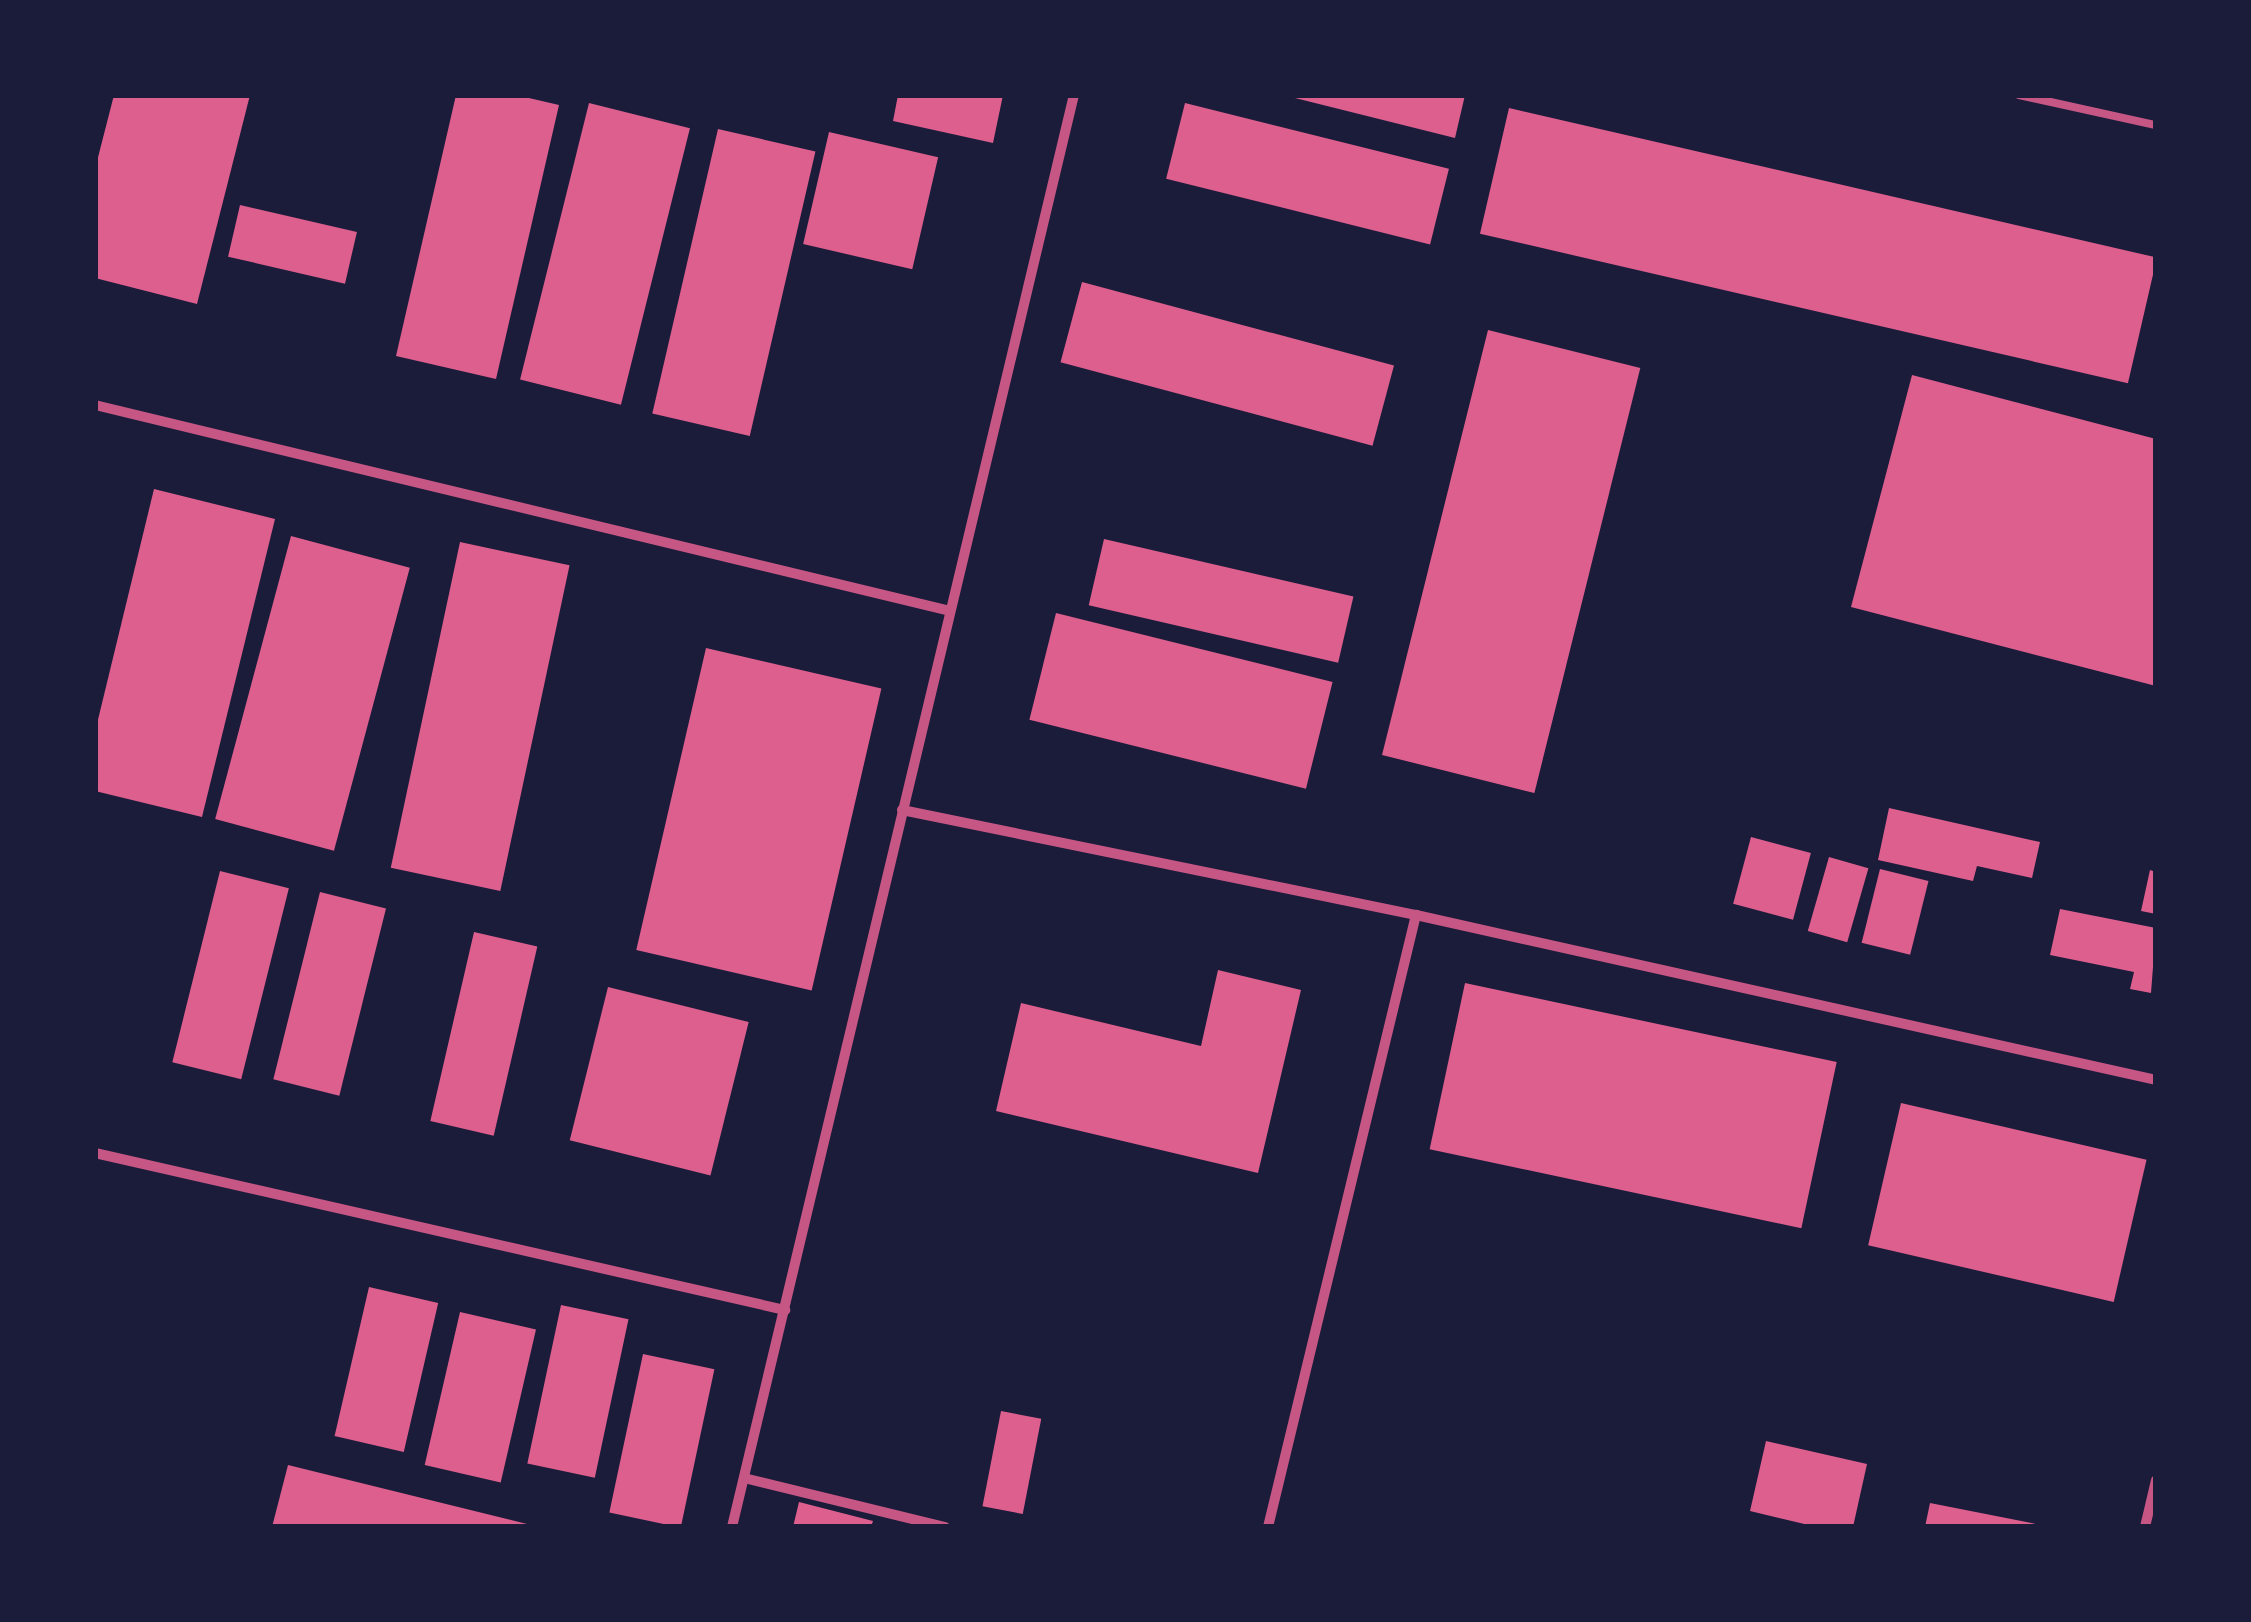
<!DOCTYPE html>
<style>
body{margin:0}
#map{position:relative;width:2251px;height:1622px;overflow:hidden;background:#1b1b3a;font-family:Roboto,sans-serif}
div>[style]{position:absolute}
.building>*{inset:0;background:#dd5f8e;transform-origin:0 0}
.service>*{height:8px;margin:-4px;padding:0 4px;transform-origin:4px;border-radius:4px;background:#c65784}
.minor>*{height:10px;margin:-5px;padding:0 5px;transform-origin:5px;border-radius:5px;background:#c65784}
span{translate:-50% -50%;white-space:nowrap;text-align:center;line-height:1.15;-webkit-text-stroke:10px #1b1b3a;paint-order:stroke}
.frame{position:absolute;inset:0;border:98px solid #1b1b3a;pointer-events:none}
</style>
<div id="map">
<div class="building">
<div style="clip-path:polygon(114px 95px,250px 95px,197px 304px,95px 278px,95px 169px)"></div>
<div style="clip-path:polygon(456px 95px,516px 95px,559px 105px,496px 379px,396px 356px)"></div>
<div style="clip-path:polygon(898px 95px,1003px 95px,993px 143px,893px 121px)"></div>
<div style="clip-path:polygon(1283px 95px,1465px 95px,1455px 138px)"></div>
<div style="left:589px;top:103px;width:104px;height:285px;rotate:14deg"></div>
<div style="left:1185px;top:103px;width:272px;height:78px;rotate:14deg"></div>
<div style="left:1509px;top:108px;width:665px;height:129px;rotate:13deg"></div>
<div style="left:718px;top:129px;width:100px;height:292px;rotate:13deg"></div>
<div style="left:829px;top:132px;width:112px;height:115px;rotate:13deg"></div>
<div style="left:240px;top:205px;width:120px;height:53px;rotate:13deg"></div>
<div style="left:1082px;top:282px;width:323px;height:83px;rotate:15deg"></div>
<div style="left:1488px;top:330px;width:157px;height:438px;rotate:14deg"></div>
<div style="clip-path:polygon(1912px 375px,2156px 439px,2156px 686px,1851px 607px)"></div>
<div style="clip-path:polygon(154px 489px,275px 519px,202px 817px,95px 791px,95px 732px)"></div>
<div style="left:291px;top:536px;width:123px;height:293px;rotate:15deg"></div>
<div style="left:1104px;top:539px;width:256px;height:68px;rotate:13deg"></div>
<div style="left:460px;top:542px;width:112px;height:333px;rotate:12deg"></div>
<div style="left:1056px;top:613px;width:285px;height:110px;rotate:14deg"></div>
<div style="left:706px;top:648px;width:180px;height:310px;rotate:13deg"></div>
<div style="clip-path:polygon(1889px 808px,2040px 842px,2032px 878px,1977px 866px,1973px 881px,1878px 860px)"></div>
<div style="left:1751px;top:837px;width:62px;height:69px;rotate:15deg"></div>
<div style="left:1829px;top:857px;width:41px;height:77px;rotate:16deg"></div>
<div style="left:1880px;top:869px;width:50px;height:76px;rotate:14deg"></div>
<div style="clip-path:polygon(2150px 870px,2156px 872px,2156px 914px,2141px 911px)"></div>
<div style="left:220px;top:871px;width:71px;height:197px;rotate:14deg"></div>
<div style="left:320px;top:892px;width:68px;height:193px;rotate:14deg"></div>
<div style="clip-path:polygon(2060px 909px,2156px 928px,2151px 993px,2130px 989px,2134px 972px,2050px 955px)"></div>
<div style="left:474px;top:932px;width:65px;height:194px;rotate:13deg"></div>
<div style="clip-path:polygon(1218px 970px,1301px 990px,1258px 1173px,996px 1111px,1021px 1003px,1201px 1046px)"></div>
<div style="left:1465px;top:983px;width:380px;height:170px;rotate:12deg"></div>
<div style="left:608px;top:987px;width:145px;height:158px;rotate:14deg"></div>
<div style="left:1901px;top:1103px;width:252px;height:146px;rotate:13deg"></div>
<div style="left:369px;top:1287px;width:71px;height:153px;rotate:13deg"></div>
<div style="left:561px;top:1305px;width:69px;height:162px;rotate:12deg"></div>
<div style="left:460px;top:1312px;width:78px;height:157px;rotate:13deg"></div>
<div style="left:643px;top:1354px;width:73px;height:162px;rotate:12deg"></div>
<div style="left:1001px;top:1411px;width:41px;height:97px;rotate:11deg"></div>
<div style="clip-path:polygon(1766px 1441px,1867px 1464px,1853px 1527px,1817px 1527px,1750px 1511px)"></div>
<div style="clip-path:polygon(288px 1465px,535px 1526px,535px 1527px,272px 1527px)"></div>
<div style="clip-path:polygon(799px 1502px,873px 1521px,871px 1527px,793px 1527px)"></div>
<div style="clip-path:polygon(1930px 1503px,2041px 1525px,2041px 1527px,1925px 1527px)"></div>
</div>
<div class="service">
<div style="left:2019px;top:95px;width:140px;rotate:12.4deg"></div>
</div>
<div class="minor">
<div style="left:95px;top:405px;width:875px;rotate:13.54deg"></div>
<div style="left:902px;top:810px;width:525px;rotate:11.55deg"></div>
<div style="left:1416px;top:915px;width:758px;rotate:12.57deg"></div>
<div style="left:95px;top:1153px;width:708px;rotate:12.82deg"></div>
<div style="left:744px;top:1478px;width:207px;rotate:13.7deg"></div>
<div style="left:732px;top:1527px;width:1472px;rotate:-76.57deg"></div>
<div style="left:1268px;top:1527px;width:630px;rotate:-76.41deg"></div>
<div style="left:2145px;top:1527px;width:48px;rotate:-76.8deg"></div>
</div>
<div class="frame"></div>
</div>
